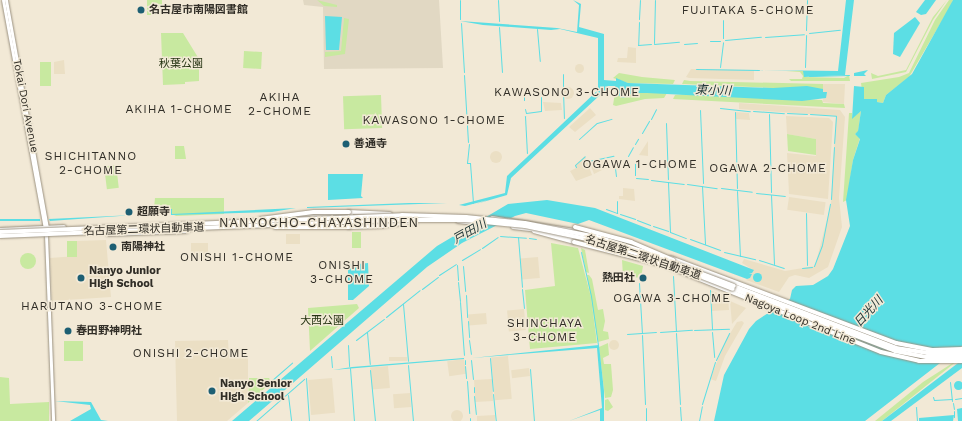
<!DOCTYPE html>
<meta charset="utf-8">
<style>
body{margin:0}
#map{position:relative;width:962px;height:421px;overflow:hidden;background:#f2e9d6;font-family:"Work Sans","Noto Sans JP",sans-serif}
div>[style]{position:absolute}
.commercial>*{inset:0;background:#e1d8c3}
.built>*{inset:0;background:#ebdfc4;transform-origin:0 0}
.round{border-radius:50%}
.green>*{inset:0;background:#c8e9a0;transform-origin:0 0}
.water>*{inset:0;background:#5cdee4;transform-origin:0 0}
.stream>*{height:1px;margin:-0.5px;padding:0 0.5px;transform-origin:0.5px;border-radius:0.5px;background:#5cdee4}
.roads{filter:drop-shadow(0 0 1px #9b9281) drop-shadow(0 0 1px #9b9281)}
.primary>*{height:3px;margin:-1.5px;padding:0 1.5px;transform-origin:1.5px;border-radius:1.5px;background:#fff}
.highway>*{height:4px;margin:-2px;padding:0 2px;transform-origin:2px;border-radius:2px;background:#fff}
.bridges{filter:drop-shadow(0 0 1px #9b9281) drop-shadow(0 0 1px #9b9281)}
.highway-bridge>*{height:4px;margin:-2px;padding:0 2px;transform-origin:2px;border-radius:2px;background:#fff}
.dots>*{width:11px;height:11px;translate:-50% -50%;box-sizing:border-box;border:2px solid #f2e9d6;border-radius:50%}
span{translate:-50% -50%;white-space:nowrap;text-align:center;line-height:1.15;-webkit-text-stroke:3px #f2e9d6;paint-order:stroke}
.poi-label{font-size:11px;color:#312e27;font-weight:700}
.left{translate:0 -50%;text-align:left}
.right{translate:-100% -50%;text-align:right}
.park-label{font-size:11px;color:#263413}
.street-label{font-size:11px;color:#312e27}
.neighbourhood-label{font-size:12px;color:#312e27;letter-spacing:1px}
.water-label{font-size:12px;color:#22393a;font-style:italic}
.quarter-label{font-size:13px;color:#312e27;letter-spacing:1px}
</style>
<div id="map">
<div class="commercial">
<div style="clip-path:polygon(303px 0,439px 0,443px 68px,324px 69px,323px 7px,304px 5px)"></div>
</div>
<div class="built">
<div style="clip-path:polygon(628px 47px,636px 48px,636px 63px,617px 62px,618px 58px,627px 58px)"></div>
<div style="clip-path:polygon(64px 60px,65px 74px,54px 74px,54px 62px)"></div>
<div class="round" style="left:574.5px;top:63.5px;width:9px;height:9px"></div>
<div style="clip-path:polygon(691px 69px,754px 70px,754px 80px,689px 78px,686px 77px)"></div>
<div style="clip-path:polygon(823px 84px,845px 84px,844px 104px,822px 102px,826px 92px,823px 92px)"></div>
<div class="round" style="left:562px;top:87px;width:12px;height:12px"></div>
<div style="clip-path:polygon(543px 102px,561px 103px,562px 110px,545px 111px)"></div>
<div style="clip-path:polygon(739px 103px,840px 110px,845px 117px,839px 198px,842px 227px,828px 267px,809px 278px,795px 275px,789px 277px,779px 292px,746px 280px,751px 276px,750px 271px,753px 270px,742px 263px,744px 259px,785px 271px,815px 266px,831px 204px,836px 116px,739px 109px)"></div>
<div style="clip-path:polygon(590px 108px,596px 115px,575px 132px,569px 127px)"></div>
<div style="clip-path:polygon(735px 112px,749px 113px,750px 120px,736px 119px)"></div>
<div style="clip-path:polygon(786px 116px,829px 118px,833px 122px,828px 199px,789px 194px,787px 153px,816px 156px,816px 139px,787px 134px)"></div>
<div style="clip-path:polygon(648px 141px,648px 156px,639px 155px)"></div>
<div class="round" style="left:490px;top:151px;width:12px;height:12px"></div>
<div style="clip-path:polygon(585px 156px,592px 175px,576px 181px,570px 171px,576px 168px,575px 165px)"></div>
<div style="clip-path:polygon(601px 159px,606px 168px,594px 174px,589px 161px)"></div>
<div style="clip-path:polygon(623px 188px,634px 189px,635px 201px,619px 199px,619px 196px,623px 196px)"></div>
<div style="left:789px;top:197px;width:37px;height:13px;rotate:8deg"></div>
<div style="left:300px;top:234px;width:10px;height:14px;rotate:90deg"></div>
<div style="clip-path:polygon(106px 240px,111px 297px,52px 301px,50px 258px,77px 256px,77px 241px)"></div>
<div style="left:191px;top:243px;width:17px;height:16px"></div>
<div style="left:538px;top:257px;width:21px;height:18px;rotate:85deg"></div>
<div style="clip-path:polygon(710px 290px,728px 297px,729px 310px,712px 311px)"></div>
<div style="clip-path:polygon(730px 301px,746px 308px,732px 324px)"></div>
<div style="left:524px;top:309px;width:21px;height:17px;rotate:85deg"></div>
<div style="left:486px;top:313px;width:11px;height:18px;rotate:85deg"></div>
<div style="clip-path:polygon(742px 321px,744px 323px,725px 356px,716px 381px,710px 379px,726px 340px,737px 322px)"></div>
<div class="round" style="left:609px;top:340px;width:10px;height:10px"></div>
<div style="clip-path:polygon(228px 340px,229px 358px,248px 358px,248px 403px,227px 421px,177px 421px,175px 341px)"></div>
<div style="left:508px;top:356px;width:43px;height:17px;rotate:85deg"></div>
<div style="left:407px;top:357px;width:4px;height:18px;rotate:90deg"></div>
<div style="left:464px;top:359px;width:15px;height:17px;rotate:82deg"></div>
<div style="left:388px;top:366px;width:22px;height:18px;rotate:85deg"></div>
<div style="left:529px;top:368px;width:8px;height:18px;rotate:83deg"></div>
<div style="left:332px;top:378px;width:35px;height:24px;rotate:85deg"></div>
<div style="left:492px;top:379px;width:22px;height:18px;rotate:87deg"></div>
<div style="left:410px;top:393px;width:14px;height:17px;rotate:86deg"></div>
<div class="round" style="left:451px;top:410px;width:12px;height:12px"></div>
<div style="clip-path:polygon(495px 415px,495px 421px,477px 421px,477px 416px)"></div>
</div>
<div class="green">
<div style="left:147px;top:0;width:15px;height:15px"></div>
<div style="clip-path:polygon(317px 0,337px 5px,337px 7px,324px 6px)"></div>
<div style="clip-path:polygon(947px 0,933px 20px,906px 72px,872px 79px,871px 73px,878px 76px,906px 70px,933px 17px)"></div>
<div style="clip-path:polygon(949px 0,953px 0,950px 7px,909px 77px,886px 95px,883px 103px,877px 102px,876px 99px,863px 99px,861px 83px,899px 77px,909px 73px,935px 20px)"></div>
<div style="clip-path:polygon(344px 18px,349px 19px,345px 54px,325px 57px,325px 52px,341px 51px)"></div>
<div style="clip-path:polygon(161px 33px,183px 33px,199px 59px,199px 81px,185px 82px,185px 84px,163px 85px)"></div>
<div style="left:244px;top:51px;width:18px;height:17px;rotate:3deg"></div>
<div style="left:40px;top:62px;width:11px;height:24px"></div>
<div style="clip-path:polygon(786px 71px,804px 71px,805px 77px,844px 78px,849px 75px,850px 81px,791px 81px,789px 79px,802px 79px,803px 76px,800px 72px)"></div>
<div style="clip-path:polygon(619px 73px,642px 77px,675px 80px,673px 84px,628px 83px,613px 78px)"></div>
<div style="clip-path:polygon(684px 80px,690px 81px,823px 84px,823px 89px,773px 88px,682px 84px)"></div>
<div style="clip-path:polygon(615px 93px,624px 97px,635px 93px,667px 93px,664px 98px,645px 99px,616px 106px,613px 105px)"></div>
<div style="clip-path:polygon(686px 94px,822px 100px,823px 103px,844px 104px,845px 108px,673px 99px,675px 95px)"></div>
<div style="left:381px;top:95px;width:33px;height:38px;rotate:88deg"></div>
<div style="clip-path:polygon(861px 111px,858px 132px,855px 134px,860px 138px,853px 160px,847px 200px,843px 202px,849px 113px,852px 113px,852px 118px)"></div>
<div style="clip-path:polygon(787px 134px,816px 139px,816px 155px,788px 151px)"></div>
<div style="clip-path:polygon(175px 146px,184px 146px,186px 159px,175px 159px)"></div>
<div style="left:116px;top:165px;width:23px;height:12px;rotate:83deg"></div>
<div style="clip-path:polygon(224px 198px,224px 214px,176px 216px,172px 214px,171px 209px,154px 208px,155px 198px)"></div>
<div style="left:352px;top:232px;width:9px;height:16px"></div>
<div style="left:67px;top:241px;width:10px;height:16px"></div>
<div style="clip-path:polygon(551px 243px,578px 248px,591px 297px,597px 343px,530px 349px,525px 290px,555px 286px)"></div>
<div style="clip-path:polygon(581px 248px,585px 250px,589px 273px,586px 272px)"></div>
<div class="round" style="left:20px;top:253px;width:16px;height:16px"></div>
<div style="clip-path:polygon(622px 260px,643px 266px,641px 278px,623px 276px)"></div>
<div style="clip-path:polygon(587px 275px,589px 275px,592px 279px,598px 310px,603px 309px,605px 321px,603px 331px,608px 332px,609px 339px,598px 342px)"></div>
<div style="clip-path:polygon(357px 304px,359px 308px,310px 351px,308px 308px)"></div>
<div style="left:64px;top:341px;width:19px;height:20px"></div>
<div style="clip-path:polygon(608px 343px,609px 355px,603px 358px,604px 364px,611px 364px,613px 390px,611px 397px,605px 398px,599px 347px)"></div>
<div style="clip-path:polygon(962px 357px,882px 421px,875px 421px,923px 382px)"></div>
<div style="clip-path:polygon(0 377px,9px 378px,10px 404px,49px 402px,49px 421px,0 421px)"></div>
<div style="clip-path:polygon(249px 378px,269px 378px,270px 380px,266px 387px,248px 403px)"></div>
<div style="clip-path:polygon(608px 399px,613px 407px,608px 411px,605px 410px,605px 400px)"></div>
</div>
<div class="water">
<div style="clip-path:polygon(573px 0,581px 4px,579px 27px,604px 34px,604px 80px,616px 81px,616px 78px,628px 83px,773px 88px,807px 86px,823px 89px,823px 92px,827px 92px,826px 98px,802px 101px,647px 93px,633px 93px,623px 98px,616px 94px,615px 86px,608px 86px,605px 89px,607px 93px,600px 95px,511px 178px,507px 195px,476px 204px,488px 200px,465px 206px,459px 205px,505px 193px,507px 176px,598px 90px,598px 38px,560px 29px,551px 30px,483px 25px,460px 21px,557px 28px,577px 32px,579px 5px)"></div>
<div style="clip-path:polygon(846px 0,854px 0,845px 75px,804px 77px,803px 71px,758px 70px,838px 71px)"></div>
<div style="clip-path:polygon(925px 0,936px 0,926px 14px,921px 15px,916px 12px)"></div>
<div style="clip-path:polygon(953px 0,962px 0,962px 346px,865px 421px,714px 421px,724px 375px,749px 329px,756px 321px,790px 299px,792px 290px,796px 286px,813px 285px,828px 276px,833px 269px,850px 226px,846px 200px,853px 160px,860px 139px,855px 134px,858px 131px,861px 111px,852px 119px,854px 86px,864px 87px,864px 99px,877px 99px,877px 102px,883px 103px,886px 95px,912px 74px)"></div>
<div style="clip-path:polygon(325px 16px,342px 17px,339px 50px,326px 50px)"></div>
<div style="clip-path:polygon(915px 17px,920px 23px,900px 57px,893px 54px,894px 33px)"></div>
<div style="clip-path:polygon(868px 70px,864px 74px,866px 76px,854px 76px,854px 73px)"></div>
<div style="clip-path:polygon(328px 174px,363px 174px,361px 196px,363px 198px,328px 200px)"></div>
<div style="clip-path:polygon(547px 200px,595px 208px,754px 270px,752px 273px,749px 273px,752px 274px,750px 278px,747px 279px,589px 220px,578px 224px,526px 213px,515px 216px,462px 243px,427px 267px,249px 421px,232px 421px,437px 246px,508px 204px)"></div>
<div style="clip-path:polygon(409px 203px,447px 203px,307px 208px,307px 207px)"></div>
<div style="clip-path:polygon(296px 208px,272px 212px,171px 215px,171px 210px,154px 209px,172px 209px,172px 214px)"></div>
<div style="clip-path:polygon(134px 215px,50px 221px,49px 219px)"></div>
<div style="left:40px;top:219px;width:2px;height:40px;rotate:90deg"></div>
<div style="clip-path:polygon(368px 263px,369px 286px,353px 300px,348px 300px,348px 265px)"></div>
<div class="round" style="left:752.5px;top:272.5px;width:9px;height:9px"></div>
<div style="clip-path:polygon(599px 345px,604px 391px,604px 421px,600px 421px,600px 410px,569px 421px,602px 408px,597px 348px,472px 358px)"></div>
<div style="clip-path:polygon(464px 358px,464px 359px,333px 370px,352px 367px)"></div>
<div style="clip-path:polygon(962px 360px,962px 368px,891px 421px,882px 421px)"></div>
<div class="round" style="left:953.5px;top:380.5px;width:9px;height:9px"></div>
<div style="clip-path:polygon(55px 401px,91px 402px,101px 420px,108px 421px,70px 421px,91px 409px,90px 405px)"></div>
<div style="clip-path:polygon(962px 408px,962px 421px,958px 421px,957px 409px)"></div>
<div style="clip-path:polygon(954px 415px,953px 421px,919px 421px,919px 418px)"></div>
</div>
<div class="stream">
<div style="left:460px;top:0;width:19px;rotate:90deg"></div>
<div style="left:498px;top:0;width:21px;rotate:87deg"></div>
<div style="left:639px;top:19px;width:19px;rotate:-87deg"></div>
<div style="left:639px;top:22px;width:23px;rotate:92deg"></div>
<div style="left:638px;top:45px;width:13px;rotate:-4deg"></div>
<div style="left:461px;top:23px;width:49px;rotate:86.5deg"></div>
<div style="left:499px;top:27px;width:45px;rotate:86.2deg"></div>
<div style="left:537px;top:29px;width:32px;rotate:85deg"></div>
<div style="left:806px;top:30px;width:30px;rotate:-88deg"></div>
<div style="left:809px;top:33px;width:31px;rotate:-6deg"></div>
<div style="left:765px;top:37px;width:39px;rotate:-4deg"></div>
<div style="left:723px;top:38px;width:18px;rotate:-90deg"></div>
<div style="left:725px;top:40px;width:36px;rotate:-5deg"></div>
<div style="left:710px;top:41px;width:10px"></div>
<div style="left:654px;top:43px;width:43px;rotate:-88.7deg"></div>
<div style="left:654px;top:44px;width:25px;rotate:-5deg"></div>
<div style="left:684px;top:44px;width:13px;rotate:-4deg"></div>
<div style="left:720px;top:67px;width:25px;rotate:-83deg"></div>
<div style="left:805px;top:67px;width:32px;rotate:-88deg"></div>
<div style="left:696px;top:69px;width:63px;rotate:0.9deg"></div>
<div style="left:563px;top:74px;width:15px;rotate:90deg"></div>
<div style="left:464px;top:75px;width:67px;rotate:86.6deg"></div>
<div style="left:809px;top:76px;width:40px;rotate:-1.4deg"></div>
<div style="left:563px;top:91px;width:27px;rotate:88deg"></div>
<div style="left:540px;top:93px;width:1px;rotate:45deg"></div>
<div style="left:524px;top:94px;width:6px;rotate:90deg"></div>
<div style="left:720px;top:108px;width:30px;rotate:6deg"></div>
<div style="left:525px;top:109px;width:4px;rotate:76deg"></div>
<div style="left:526px;top:113px;width:15px;rotate:-8deg"></div>
<div style="left:541px;top:111px;width:14px;rotate:-90deg"></div>
<div style="left:700px;top:110px;width:73px;rotate:87.6deg"></div>
<div style="left:753px;top:111px;width:31px;rotate:4deg"></div>
<div style="left:735px;top:112px;width:76px;rotate:88.5deg"></div>
<div style="left:787px;top:113px;width:20px;rotate:3deg"></div>
<div style="left:769px;top:114px;width:78px;rotate:88.5deg"></div>
<div style="left:810px;top:114px;width:26px;rotate:4deg"></div>
<div style="left:836px;top:116px;width:27px;rotate:94deg"></div>
<div style="left:525px;top:116px;width:37px;rotate:87deg"></div>
<div style="left:651px;top:119px;width:11px;rotate:-63deg"></div>
<div style="left:666px;top:123px;width:56px;rotate:88deg"></div>
<div style="left:642px;top:133px;width:14px;rotate:-60deg"></div>
<div style="left:579px;top:139px;width:24px;rotate:-42deg"></div>
<div style="left:597px;top:123px;width:15px;rotate:-16deg"></div>
<div style="left:469px;top:144px;width:19px;rotate:96deg"></div>
<div style="left:467px;top:163px;width:3px"></div>
<div style="left:470px;top:163px;width:40px;rotate:85.7deg"></div>
<div style="left:635px;top:144px;width:6px;rotate:-59deg"></div>
<div style="left:628px;top:156px;width:10px;rotate:-61deg"></div>
<div style="left:589px;top:161px;width:25px;rotate:-12deg"></div>
<div style="left:635px;top:163px;width:12px;rotate:90deg"></div>
<div style="left:576px;top:167px;width:2px;rotate:-117deg"></div>
<div style="left:575px;top:165px;width:13px;rotate:-42deg"></div>
<div style="left:615px;top:168px;width:8px;rotate:83deg"></div>
<div style="left:636px;top:178px;width:12px;rotate:5deg"></div>
<div style="left:651px;top:180px;width:33px;rotate:7deg"></div>
<div style="left:668px;top:182px;width:50px;rotate:87.7deg"></div>
<div style="left:687px;top:184px;width:30px;rotate:8deg"></div>
<div style="left:702px;top:186px;width:58px;rotate:87deg"></div>
<div style="left:721px;top:188px;width:31px;rotate:7deg"></div>
<div style="left:737px;top:191px;width:65px;rotate:87.4deg"></div>
<div style="left:756px;top:193px;width:29px;rotate:6deg"></div>
<div style="left:771px;top:195px;width:69px;rotate:87.5deg"></div>
<div style="left:831px;top:199px;width:52px;rotate:-86.7deg"></div>
<div style="left:606px;top:209px;width:12px;rotate:20deg"></div>
<div style="left:617px;top:213px;width:12px;rotate:-90deg"></div>
<div style="left:806px;top:213px;width:52px;rotate:88.9deg"></div>
<div style="left:620px;top:214px;width:16px;rotate:18deg"></div>
<div style="left:637px;top:220px;width:14px;rotate:21deg"></div>
<div style="left:653px;top:226px;width:16px;rotate:18deg"></div>
<div style="left:670px;top:232px;width:17px;rotate:21deg"></div>
<div style="left:500px;top:236px;width:26px;rotate:4deg"></div>
<div style="left:518px;top:237px;width:50px;rotate:85.4deg"></div>
<div style="left:529px;top:238px;width:7px;rotate:8deg"></div>
<div style="left:690px;top:239px;width:32px;rotate:20deg"></div>
<div style="left:482px;top:248px;width:19px;rotate:-35deg"></div>
<div style="left:581px;top:252px;width:45px;rotate:77.2deg"></div>
<div style="left:591px;top:296px;width:49px;rotate:81.9deg"></div>
<div style="left:724px;top:252px;width:32px;rotate:13deg"></div>
<div style="left:462px;top:260px;width:21px;rotate:-31deg"></div>
<div style="left:759px;top:260px;width:26px;rotate:18deg"></div>
<div style="left:457px;top:265px;width:15px;rotate:86deg"></div>
<div style="left:463px;top:266px;width:25px;rotate:85deg"></div>
<div style="left:814px;top:266px;width:22px;rotate:-69deg"></div>
<div style="left:822px;top:245px;width:42px;rotate:-79deg"></div>
<div style="left:802px;top:268px;width:10px;rotate:-6deg"></div>
<div style="left:439px;top:275px;width:20px;rotate:-33deg"></div>
<div style="left:673px;top:276px;width:55px;rotate:86.9deg"></div>
<div style="left:458px;top:282px;width:19px;rotate:84deg"></div>
<div style="left:639px;top:283px;width:50px;rotate:86.6deg"></div>
<div style="left:422px;top:289px;width:20px;rotate:-37deg"></div>
<div style="left:522px;top:289px;width:19px;rotate:84deg"></div>
<div style="left:710px;top:290px;width:39px;rotate:87deg"></div>
<div style="left:466px;top:295px;width:22px;rotate:87deg"></div>
<div style="left:460px;top:302px;width:53px;rotate:85.7deg"></div>
<div style="left:403px;top:304px;width:57px;rotate:85deg"></div>
<div style="left:386px;top:317px;width:43px;rotate:-38.5deg"></div>
<div style="left:468px;top:321px;width:16px;rotate:86deg"></div>
<div style="left:694px;top:330px;width:35px;rotate:-2deg"></div>
<div style="left:367px;top:332px;width:32px;rotate:85deg"></div>
<div style="left:660px;top:332px;width:32px;rotate:-4deg"></div>
<div style="left:712px;top:332px;width:25px;rotate:85deg"></div>
<div style="left:676px;top:333px;width:71px;rotate:86.8deg"></div>
<div style="left:627px;top:334px;width:29px;rotate:-4deg"></div>
<div style="left:642px;top:335px;width:69px;rotate:87.5deg"></div>
<div style="left:356px;top:340px;width:35px;rotate:-37deg"></div>
<div style="left:469px;top:340px;width:14px;rotate:82deg"></div>
<div style="left:348px;top:345px;width:21px;rotate:87deg"></div>
<div style="left:331px;top:356px;width:11px;rotate:85deg"></div>
<div style="left:490px;top:358px;width:33px;rotate:85deg"></div>
<div style="left:465px;top:360px;width:4px;rotate:90deg"></div>
<div style="left:471px;top:360px;width:19px;rotate:84deg"></div>
<div style="left:716px;top:360px;width:30px;rotate:-64deg"></div>
<div style="left:408px;top:365px;width:56px;rotate:84.9deg"></div>
<div style="left:465px;top:366px;width:12px;rotate:85deg"></div>
<div style="left:350px;top:368px;width:53px;rotate:85.7deg"></div>
<div style="left:530px;top:369px;width:52px;rotate:85.6deg"></div>
<div style="left:370px;top:370px;width:51px;rotate:84.4deg"></div>
<div style="left:306px;top:378px;width:43px;rotate:86deg"></div>
<div style="left:271px;top:381px;width:28px;rotate:-41deg"></div>
<div style="left:467px;top:381px;width:32px;rotate:86deg"></div>
<div style="left:950px;top:382px;width:19px;rotate:84deg"></div>
<div style="left:474px;top:387px;width:5px;rotate:90deg"></div>
<div style="left:493px;top:394px;width:27px;rotate:84deg"></div>
<div style="left:288px;top:395px;width:26px;rotate:83deg"></div>
<div style="left:474px;top:396px;width:18px;rotate:84deg"></div>
<div style="left:933px;top:397px;width:3px;rotate:72deg"></div>
<div style="left:934px;top:400px;width:18px;rotate:-3deg"></div>
<div style="left:955px;top:399px;width:7px;rotate:-8deg"></div>
<div style="left:953px;top:403px;width:6px;rotate:81deg"></div>
<div style="left:702px;top:404px;width:44px;rotate:-72.8deg"></div>
<div style="left:680px;top:407px;width:14px;rotate:86deg"></div>
<div style="left:916px;top:407px;width:14px;rotate:86deg"></div>
<div style="left:646px;top:408px;width:13px;rotate:90deg"></div>
<div style="left:954px;top:411px;width:6px;rotate:90deg"></div>
<div style="left:470px;top:418px;width:3px;rotate:90deg"></div>
<div style="left:256px;top:421px;width:64px;rotate:-41.2deg"></div>
<div style="left:699px;top:421px;width:15px;rotate:-79deg"></div>
</div>
<div class="roads">
<div class="primary">
<div style="left:3px;top:0;width:239px;rotate:79.6deg"></div>
<div style="left:46px;top:235px;width:186px;rotate:87.8deg"></div>
<div style="left:6px;top:0;width:233px;rotate:79.8deg"></div>
</div>
<div class="highway">
<div style="left:349px;top:212px;width:41px;rotate:2.8deg"></div>
<div style="left:300px;top:217px;width:51px;rotate:-2.2deg"></div>
<div style="left:492px;top:218px;width:103px;rotate:8.9deg"></div>
<div style="left:458px;top:221px;width:25px;rotate:7deg"></div>
<div style="left:350px;top:224px;width:33px;rotate:-2deg"></div>
<div style="left:349px;top:227px;width:32px;rotate:-2deg"></div>
<div style="left:381px;top:226px;width:35px;rotate:-8deg"></div>
<div style="left:513px;top:227px;width:23px;rotate:7deg"></div>
<div style="left:0;top:230px;width:64px;rotate:-2.7deg"></div>
<div style="left:534px;top:231px;width:41px;rotate:15.4deg"></div>
<div style="left:108px;top:234px;width:79px;rotate:-2.2deg"></div>
<div style="left:553px;top:234px;width:21px;rotate:11deg"></div>
<div style="left:671px;top:258px;width:241px;rotate:20.7deg"></div>
<div style="left:896px;top:343px;width:38px;rotate:11deg"></div>
<div style="left:933px;top:350px;width:29px;rotate:-2deg"></div>
<div style="left:657px;top:262px;width:241px;rotate:21.9deg"></div>
<div style="left:881px;top:352px;width:39px;rotate:13deg"></div>
<div style="left:919px;top:361px;width:43px"></div>
<div style="left:734px;top:286px;width:173px;rotate:20.9deg"></div>
<div style="left:896px;top:348px;width:31px;rotate:9deg"></div>
<div style="left:927px;top:353px;width:35px"></div>
<div style="left:733px;top:289px;width:173px;rotate:20.9deg"></div>
<div style="left:895px;top:351px;width:33px;rotate:11deg"></div>
<div style="left:927px;top:357px;width:35px"></div>
</div>
</div>
<div class="bridges">
<div class="highway-bridge">
<div style="left:260px;top:219px;width:54px;rotate:-7.4deg"></div>
<div style="left:314px;top:212px;width:35px"></div>
<div style="left:275px;top:227px;width:74px"></div>
<div style="left:575px;top:227px;width:58px;rotate:15deg"></div>
<div style="left:631px;top:242px;width:46px;rotate:23.2deg"></div>
<div style="left:0;top:232px;width:402px;rotate:-2.4deg"></div>
<div style="left:402px;top:215px;width:64px;rotate:1.8deg"></div>
<div style="left:466px;top:217px;width:59px;rotate:5.8deg"></div>
<div style="left:525px;top:223px;width:73px;rotate:11deg"></div>
<div style="left:597px;top:237px;width:50px;rotate:17.4deg"></div>
<div style="left:645px;top:252px;width:95px;rotate:20.9deg"></div>
<div style="left:0;top:236px;width:402px;rotate:-2.3deg"></div>
<div style="left:402px;top:220px;width:63px"></div>
<div style="left:465px;top:220px;width:60px;rotate:5.7deg"></div>
<div style="left:525px;top:226px;width:73px;rotate:11.9deg"></div>
<div style="left:596px;top:241px;width:65px;rotate:17deg"></div>
<div style="left:658px;top:260px;width:80px;rotate:21.1deg"></div>
<div style="left:574px;top:242px;width:89px;rotate:14.3deg"></div>
</div>
</div>
<div class="dots">
<div style="left:141px;top:10px;background:#1d5f73"></div>
<div style="left:346px;top:144px;background:#1d5f73"></div>
<div style="left:129px;top:212px;background:#1d5f73"></div>
<div style="left:113px;top:247px;background:#1d5f73"></div>
<div style="left:81px;top:278px;background:#1d5f73"></div>
<div style="left:643px;top:278px;background:#1d5f73"></div>
<div style="left:68px;top:331px;background:#1d5f73"></div>
<div style="left:212px;top:391px;background:#1d5f73"></div>
</div>
<div class="poi-label">
<span class="left" style="left:149px;top:10px">名古屋市南陽図書館</span>
<span class="left" style="left:354px;top:144px">善通寺</span>
<span class="left" style="left:137px;top:212px">超願寺</span>
<span class="left" style="left:121px;top:247px">南陽神社</span>
<span class="left" style="left:89px;top:278px">Nanyo Junior<br>High School</span>
<span class="right" style="left:635px;top:278px">熱田社</span>
<span class="left" style="left:76px;top:331px">春田野神明社</span>
<span class="left" style="left:220px;top:391px">Nanyo Senior<br>High School</span>
</div>
<div class="park-label">
<span style="left:181px;top:64px">秋葉公園</span>
<span style="left:322px;top:321px">大西公園</span>
</div>
<div class="street-label">
<span style="left:25px;top:106px;rotate:79deg">Tokai Dori Avenue</span>
<span style="left:144px;top:230px;rotate:-2deg">名古屋第二環状自動車道</span>
<span style="left:643px;top:258px;rotate:18deg">名古屋第二環状自動車道</span>
<span style="left:800px;top:320px;rotate:22deg">Nagoya Loop 2nd Line</span>
</div>
<div class="neighbourhood-label">
<span style="left:748px;top:11px">FUJITAKA 5-CHOME</span>
<span style="left:567px;top:93px">KAWASONO 3-CHOME</span>
<span style="left:280px;top:105px">AKIHA<br>2-CHOME</span>
<span style="left:179px;top:110px">AKIHA 1-CHOME</span>
<span style="left:434px;top:121px">KAWASONO 1-CHOME</span>
<span style="left:91px;top:164px">SHICHITANNO<br>2-CHOME</span>
<span style="left:640px;top:165px">OGAWA 1-CHOME</span>
<span style="left:768px;top:169px">OGAWA 2-CHOME</span>
<span style="left:237px;top:258px">ONISHI 1-CHOME</span>
<span style="left:342px;top:273px">ONISHI<br>3-CHOME</span>
<span style="left:672px;top:299px">OGAWA 3-CHOME</span>
<span style="left:92px;top:307px">HARUTANO 3-CHOME</span>
<span style="left:545px;top:331px">SHINCHAYA<br>3-CHOME</span>
<span style="left:191px;top:354px">ONISHI 2-CHOME</span>
</div>
<div class="water-label">
<span style="left:713px;top:91px;rotate:2deg">東小川</span>
<span style="left:470px;top:232px;rotate:-29deg">戸田川</span>
<span style="left:869px;top:312px;rotate:-48deg">日光川</span>
</div>
<div class="quarter-label">
<span style="left:319px;top:223px">NANYOCHO-CHAYASHINDEN</span>
</div>
</div>
